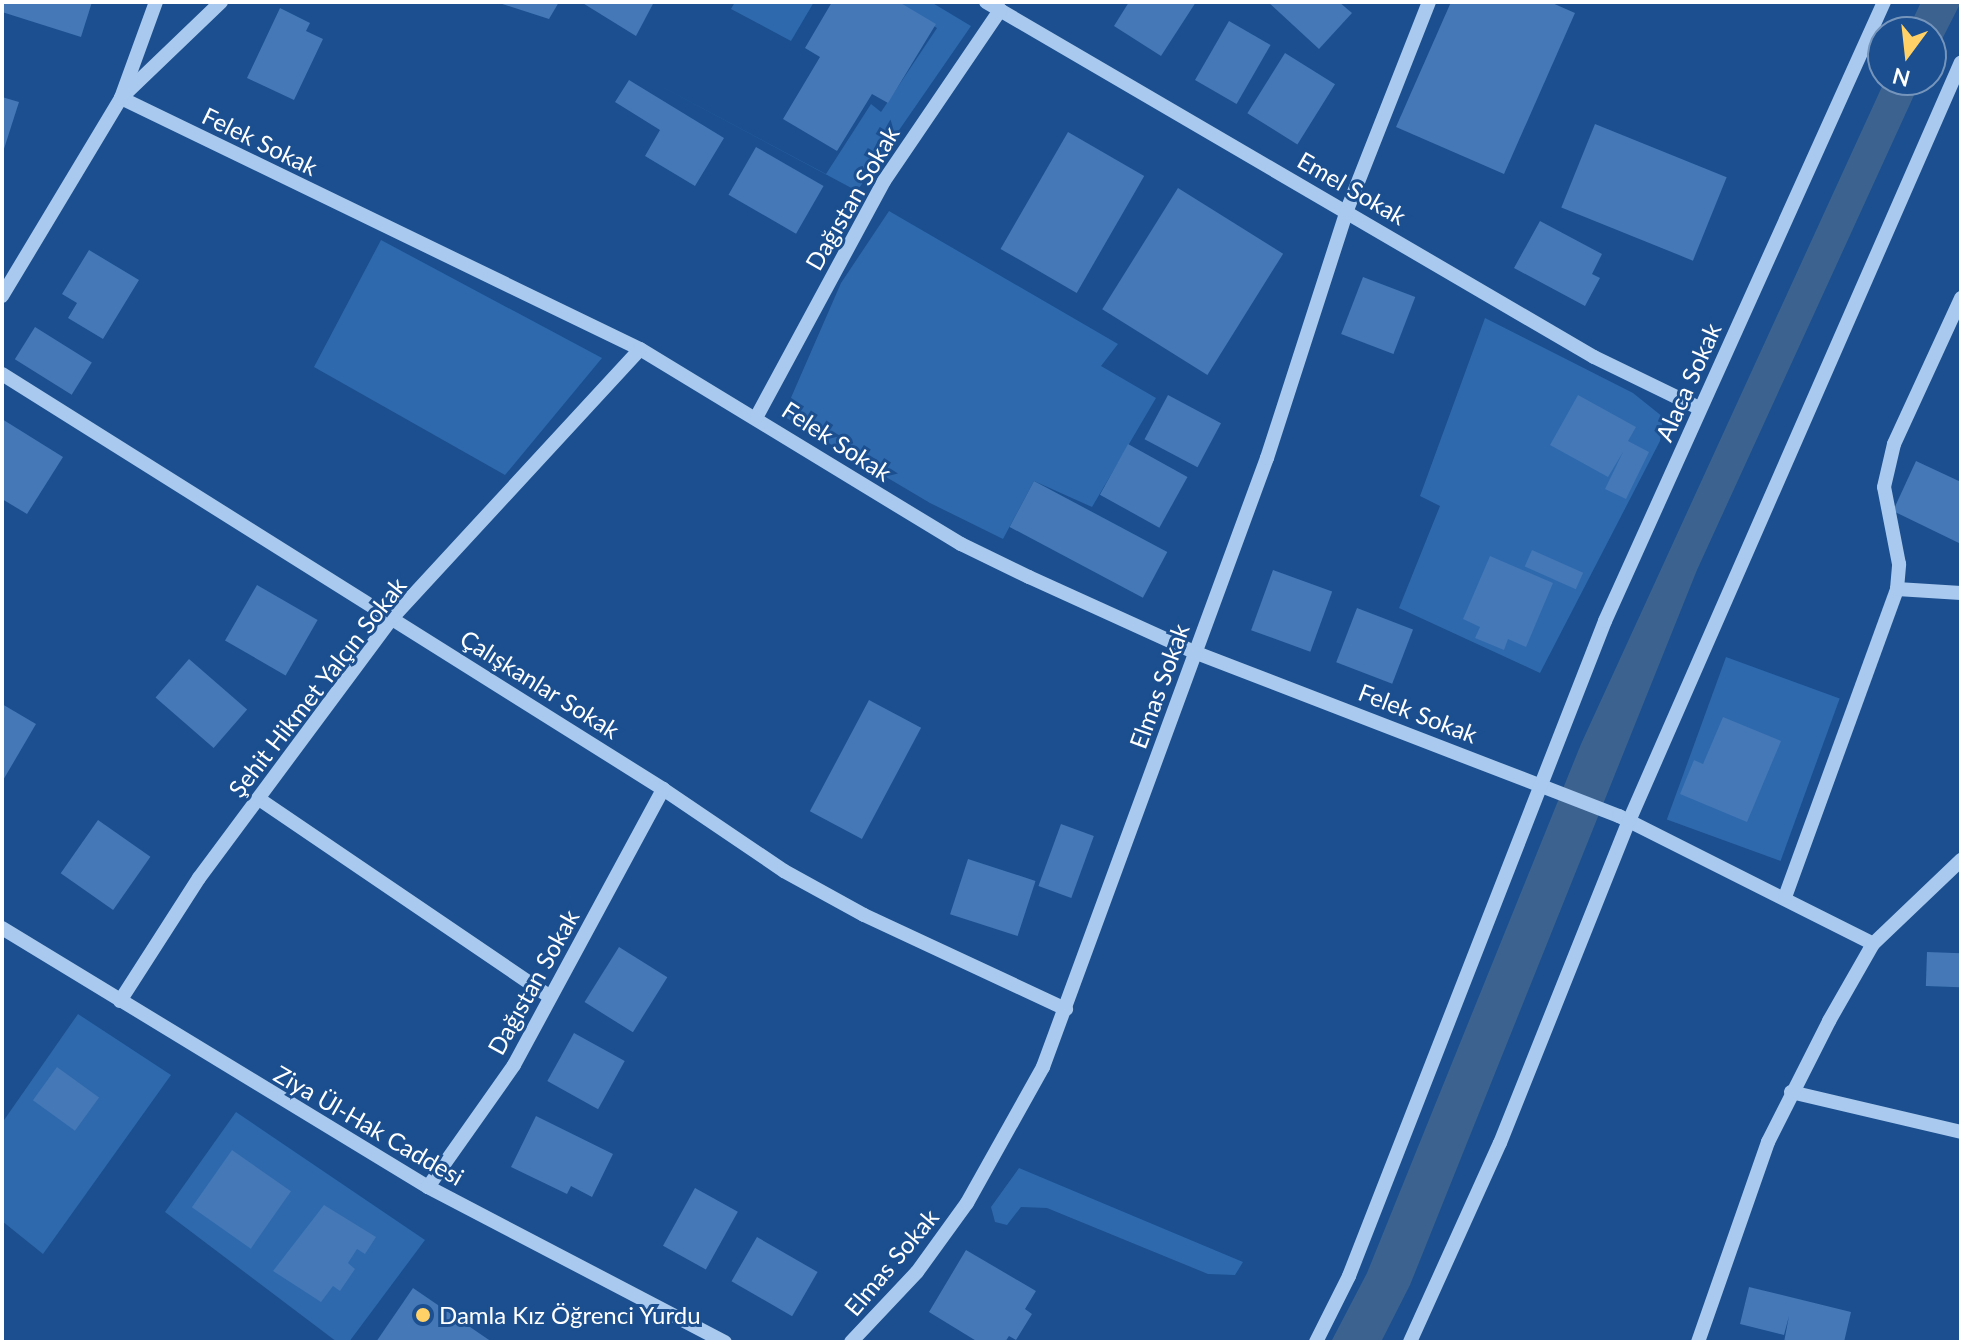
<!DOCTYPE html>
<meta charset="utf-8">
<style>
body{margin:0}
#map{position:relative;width:1963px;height:1344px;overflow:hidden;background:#1b4f8f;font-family:Lato,sans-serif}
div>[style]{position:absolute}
.green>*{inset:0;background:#2e69ad;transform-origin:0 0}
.water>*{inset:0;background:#3c6290}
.building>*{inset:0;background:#4478b7;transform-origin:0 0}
.minor>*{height:14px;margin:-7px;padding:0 7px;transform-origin:7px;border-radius:7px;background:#a9c9ee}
.dots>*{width:22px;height:22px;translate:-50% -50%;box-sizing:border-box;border:4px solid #1b4f8f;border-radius:50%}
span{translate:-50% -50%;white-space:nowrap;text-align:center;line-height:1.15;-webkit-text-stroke:6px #1b4f8f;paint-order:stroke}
.street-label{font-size:24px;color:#fff}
.poi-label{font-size:24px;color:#fff}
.left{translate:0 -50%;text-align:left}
.frame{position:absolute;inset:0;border:4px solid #fff;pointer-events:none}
.north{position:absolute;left:1867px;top:16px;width:80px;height:80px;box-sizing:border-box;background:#1b4f8f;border:2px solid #7695bc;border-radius:50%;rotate:195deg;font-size:22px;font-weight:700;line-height:32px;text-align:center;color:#fff}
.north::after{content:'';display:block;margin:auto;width:28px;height:36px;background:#ffd166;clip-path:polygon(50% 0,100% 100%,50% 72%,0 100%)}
</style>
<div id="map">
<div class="green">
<div style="clip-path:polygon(735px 2px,814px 2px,791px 41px,731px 9px)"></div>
<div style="clip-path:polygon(895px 2px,931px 2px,971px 26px,857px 191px,627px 68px,826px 174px,871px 104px,881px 112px,937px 28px)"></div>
<div style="clip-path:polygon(889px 211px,1118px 344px,1101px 366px,1156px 398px,1092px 507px,1034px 481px,1003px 539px,930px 503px,783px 416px,841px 283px)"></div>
<div style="clip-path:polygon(381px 240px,602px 358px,505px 475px,314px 367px)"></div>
<div style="clip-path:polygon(1485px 318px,1633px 393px,1663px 417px,1660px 441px,1540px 673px,1399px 608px,1440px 506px,1420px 496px)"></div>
<div style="left:1726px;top:657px;width:121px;height:173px;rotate:20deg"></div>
<div style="clip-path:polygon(78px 1014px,171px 1075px,43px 1254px,2px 1221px,2px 1123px)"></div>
<div style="clip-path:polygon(236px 1112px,425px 1240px,349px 1342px,337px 1342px,165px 1212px)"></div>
<div style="clip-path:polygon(1019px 1168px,1243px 1262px,1235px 1275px,1208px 1274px,1047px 1208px,1021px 1207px,1007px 1225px,995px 1222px,991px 1207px)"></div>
</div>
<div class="water">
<div style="clip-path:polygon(1921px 2px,1961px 2px,1931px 61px,1931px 32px,1907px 32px)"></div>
<div style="clip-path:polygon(1885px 80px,1921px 80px,1697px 570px,1410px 1285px,1381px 1342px,1331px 1342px,1367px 1273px,1581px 744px)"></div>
</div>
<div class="building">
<div style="clip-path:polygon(2px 2px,92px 2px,81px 37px,2px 12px)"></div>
<div style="clip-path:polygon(496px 2px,559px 2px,549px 19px)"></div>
<div style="clip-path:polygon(581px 2px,654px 2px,636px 36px)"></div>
<div style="clip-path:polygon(832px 2px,899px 2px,936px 24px,888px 103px,872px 94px,837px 151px,783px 119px,820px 57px,805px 48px)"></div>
<div style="clip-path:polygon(1129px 2px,1196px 2px,1161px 56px,1114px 26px)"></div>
<div style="clip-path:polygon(1268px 2px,1339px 2px,1352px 13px,1319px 49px)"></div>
<div style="clip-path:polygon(1451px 2px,1550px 2px,1575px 13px,1504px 174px,1396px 127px)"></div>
<div style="clip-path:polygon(280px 8px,310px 23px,306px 31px,323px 39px,294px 100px,247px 78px)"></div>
<div style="left:1229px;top:21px;width:48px;height:68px;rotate:30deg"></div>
<div style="left:1285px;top:53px;width:59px;height:71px;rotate:32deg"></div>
<div style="clip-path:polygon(629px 80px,724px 138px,695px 186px,645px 156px,660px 130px,615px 102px)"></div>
<div style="clip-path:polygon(2px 97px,19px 102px,3px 152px,2px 152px)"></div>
<div style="left:1595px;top:124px;width:142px;height:90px;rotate:22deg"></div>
<div style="left:1068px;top:132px;width:88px;height:135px;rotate:30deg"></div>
<div style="left:756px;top:147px;width:78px;height:55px;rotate:30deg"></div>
<div style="left:1178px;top:188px;width:124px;height:143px;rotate:32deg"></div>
<div style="clip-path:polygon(1540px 221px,1602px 254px,1592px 274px,1600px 278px,1585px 306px,1514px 268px)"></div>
<div style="clip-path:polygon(89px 250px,139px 280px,103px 339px,68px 318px,77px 303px,62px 294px)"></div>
<div style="left:1363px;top:277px;width:56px;height:61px;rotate:21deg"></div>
<div style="left:35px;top:327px;width:67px;height:38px;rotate:32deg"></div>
<div style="left:1168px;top:395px;width:60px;height:50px;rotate:28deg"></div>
<div style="clip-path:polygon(1578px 395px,1636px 427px,1628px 441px,1649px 452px,1626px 499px,1605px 489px,1623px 452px,1608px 477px,1550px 445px)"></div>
<div style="clip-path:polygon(2px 419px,63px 457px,27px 514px,2px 499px)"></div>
<div style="left:1128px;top:444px;width:68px;height:58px;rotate:29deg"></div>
<div style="clip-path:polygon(1916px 461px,1961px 482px,1961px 544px,1893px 511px)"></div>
<div style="left:1034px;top:481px;width:151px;height:52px;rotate:28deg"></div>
<div style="left:1532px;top:550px;width:56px;height:18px;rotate:24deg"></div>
<div style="clip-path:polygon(1490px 556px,1553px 583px,1526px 647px,1508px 639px,1504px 650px,1475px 638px,1480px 627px,1463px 619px)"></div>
<div style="left:1273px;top:570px;width:63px;height:64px;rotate:20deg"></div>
<div style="left:257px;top:585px;width:70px;height:64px;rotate:30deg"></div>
<div style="left:1357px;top:608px;width:60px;height:58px;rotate:21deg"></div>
<div style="left:189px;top:659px;width:77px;height:51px;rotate:41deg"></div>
<div style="left:869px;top:700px;width:59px;height:126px;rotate:28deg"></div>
<div style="clip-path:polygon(2px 704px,36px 724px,2px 782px)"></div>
<div style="clip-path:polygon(1723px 717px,1781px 741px,1747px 822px,1680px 794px,1694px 760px,1703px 764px)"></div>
<div style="left:98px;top:820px;width:64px;height:65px;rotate:35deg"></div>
<div style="left:1061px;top:824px;width:35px;height:66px;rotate:20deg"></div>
<div style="left:968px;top:859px;width:71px;height:58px;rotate:18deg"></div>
<div style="left:619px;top:947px;width:57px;height:65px;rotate:32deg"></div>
<div style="left:1927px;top:952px;width:34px;height:34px;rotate:2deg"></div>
<div style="left:574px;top:1033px;width:58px;height:55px;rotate:29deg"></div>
<div style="left:57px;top:1067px;width:52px;height:41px;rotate:36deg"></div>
<div style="clip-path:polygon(536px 1116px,613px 1154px,592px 1197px,571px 1186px,567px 1194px,511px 1167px)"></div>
<div style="left:232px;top:1150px;width:72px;height:70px;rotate:35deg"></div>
<div style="left:695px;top:1188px;width:49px;height:66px;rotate:29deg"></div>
<div style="clip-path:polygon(324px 1205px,376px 1237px,365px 1254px,357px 1249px,348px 1263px,355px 1269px,340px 1291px,333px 1286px,321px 1302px,273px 1271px)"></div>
<div style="left:757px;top:1237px;width:70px;height:51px;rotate:30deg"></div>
<div style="clip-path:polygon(966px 1250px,1036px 1291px,1025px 1309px,1032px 1314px,1016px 1340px,1009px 1336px,1005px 1342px,978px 1342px,929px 1312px)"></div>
<div style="clip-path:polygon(1749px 1287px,1851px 1312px,1844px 1342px,1784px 1342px,1789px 1316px,1784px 1335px,1740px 1324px)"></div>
<div style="clip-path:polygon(413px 1288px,492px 1342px,376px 1342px)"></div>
</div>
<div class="minor">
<div style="left:221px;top:2px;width:139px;rotate:136.2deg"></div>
<div style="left:121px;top:98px;width:577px;rotate:25.81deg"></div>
<div style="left:640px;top:349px;width:376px;rotate:31.3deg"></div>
<div style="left:961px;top:544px;width:76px;rotate:25.9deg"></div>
<div style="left:1029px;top:577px;width:181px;rotate:24.4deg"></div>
<div style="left:1194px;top:652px;width:456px;rotate:21.1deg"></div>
<div style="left:1619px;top:816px;width:284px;rotate:26.7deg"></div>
<div style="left:986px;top:2px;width:704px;rotate:30.28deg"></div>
<div style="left:1594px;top:357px;width:117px;rotate:25.9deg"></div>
<div style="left:2px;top:296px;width:231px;rotate:-59deg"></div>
<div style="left:121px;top:98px;width:102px;rotate:-70deg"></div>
<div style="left:2px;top:374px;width:780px;rotate:32.12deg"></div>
<div style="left:663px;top:789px;width:146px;rotate:34.1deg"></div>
<div style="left:784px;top:871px;width:91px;rotate:28.8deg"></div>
<div style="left:864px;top:915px;width:223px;rotate:25deg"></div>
<div style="left:757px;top:416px;width:267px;rotate:-61.6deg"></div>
<div style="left:884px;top:181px;width:207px;rotate:-55.8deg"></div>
<div style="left:1897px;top:589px;width:64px;rotate:3.6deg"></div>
<div style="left:259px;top:799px;width:352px;rotate:34.2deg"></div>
<div style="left:1785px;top:897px;width:328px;rotate:-70deg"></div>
<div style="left:1897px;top:589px;width:25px;rotate:-85deg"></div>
<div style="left:1899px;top:564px;width:78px;rotate:-101deg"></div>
<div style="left:1884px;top:487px;width:44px;rotate:-76.9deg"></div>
<div style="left:1894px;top:444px;width:161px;rotate:-65.3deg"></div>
<div style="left:2px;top:928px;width:499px;rotate:31.3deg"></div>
<div style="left:428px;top:1187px;width:335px;rotate:27.6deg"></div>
<div style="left:120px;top:1001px;width:146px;rotate:-57.3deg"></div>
<div style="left:199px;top:878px;width:325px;rotate:-53.4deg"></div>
<div style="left:393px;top:617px;width:364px;rotate:-47.3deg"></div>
<div style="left:1791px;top:1092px;width:175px;rotate:13.2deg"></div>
<div style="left:428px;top:1187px;width:149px;rotate:-54.8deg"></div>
<div style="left:514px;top:1065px;width:314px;rotate:-61.6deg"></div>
<div style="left:851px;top:1342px;width:96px;rotate:-46.7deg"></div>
<div style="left:917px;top:1272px;width:85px;rotate:-54.1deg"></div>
<div style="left:967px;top:1203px;width:156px;rotate:-60.8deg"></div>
<div style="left:1043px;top:1067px;width:649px;rotate:-69.81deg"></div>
<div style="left:1267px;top:458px;width:261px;rotate:-72.1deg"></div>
<div style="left:1347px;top:210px;width:224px;rotate:-68.5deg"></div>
<div style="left:1316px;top:1342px;width:74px;rotate:-63.4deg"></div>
<div style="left:1349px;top:1276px;width:703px;rotate:-68.65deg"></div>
<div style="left:1605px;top:621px;width:679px;rotate:-65.74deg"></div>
<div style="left:1410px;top:1342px;width:218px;rotate:-65.7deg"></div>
<div style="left:1500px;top:1143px;width:347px;rotate:-68.2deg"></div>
<div style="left:1629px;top:821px;width:828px;rotate:-66.37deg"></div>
<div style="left:1698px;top:1342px;width:212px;rotate:-70.7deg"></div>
<div style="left:1768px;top:1142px;width:136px;rotate:-63.2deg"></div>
<div style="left:1829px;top:1021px;width:89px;rotate:-60.3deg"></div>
<div style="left:1873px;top:944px;width:122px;rotate:-43.7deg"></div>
</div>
<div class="dots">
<div style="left:423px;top:1315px;background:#ffd166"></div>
</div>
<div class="street-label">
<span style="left:260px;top:141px;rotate:26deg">Felek Sokak</span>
<span style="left:1352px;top:188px;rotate:30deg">Emel Sokak</span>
<span style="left:852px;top:198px;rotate:-60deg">Dağıstan Sokak</span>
<span style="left:1688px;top:382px;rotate:-66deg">Alaca Sokak</span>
<span style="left:837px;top:441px;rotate:33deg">Felek Sokak</span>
<span style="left:540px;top:684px;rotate:32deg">Çalışkanlar Sokak</span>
<span style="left:1159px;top:686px;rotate:-70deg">Elmas Sokak</span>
<span style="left:317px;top:687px;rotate:-52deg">Şehit Hikmet Yalçın Sokak</span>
<span style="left:1418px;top:713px;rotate:21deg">Felek Sokak</span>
<span style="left:533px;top:982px;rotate:-61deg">Dağıstan Sokak</span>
<span style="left:369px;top:1125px;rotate:30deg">Ziya Ül-Hak Caddesi</span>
<span style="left:891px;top:1262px;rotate:-50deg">Elmas Sokak</span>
</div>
<div class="poi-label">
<span class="left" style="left:439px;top:1315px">Damla Kız Öğrenci Yurdu</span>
</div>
<div class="frame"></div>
<div class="north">N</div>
</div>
